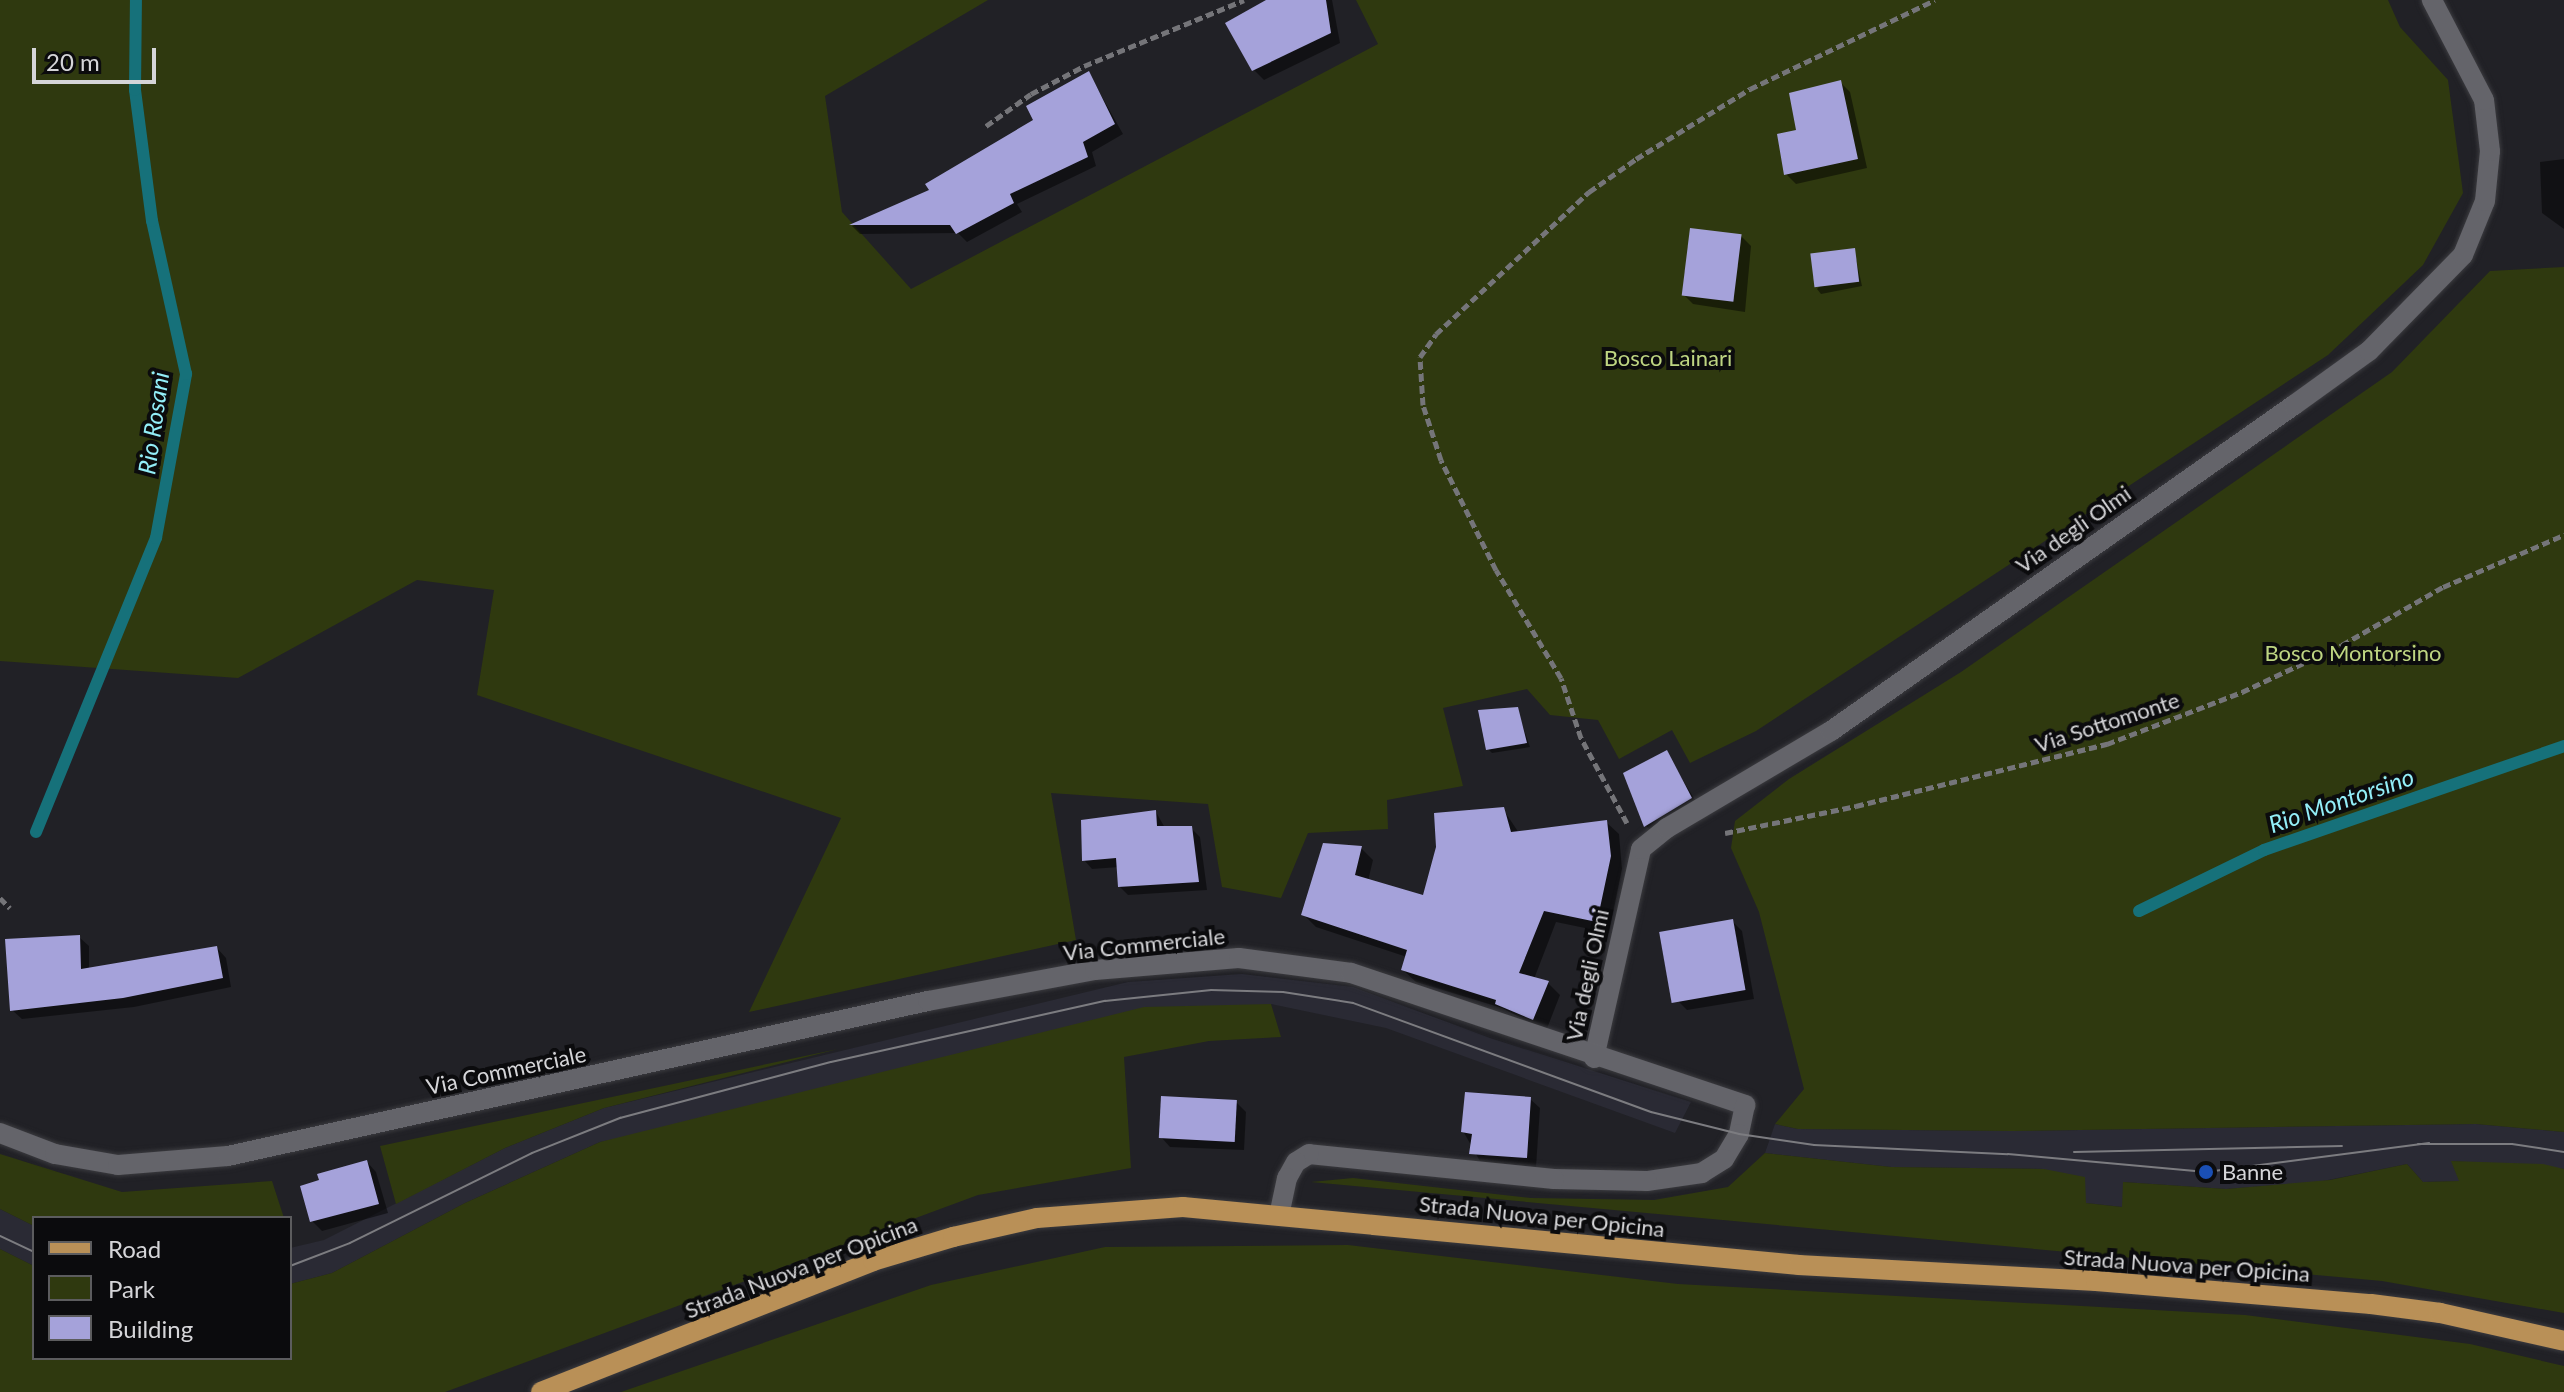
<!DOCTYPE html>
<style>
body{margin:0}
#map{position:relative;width:2564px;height:1392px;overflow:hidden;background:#212126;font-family:Lato,sans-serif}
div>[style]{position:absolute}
.built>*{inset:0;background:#2a2a34}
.green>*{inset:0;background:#2f390f}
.shadow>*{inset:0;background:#0007}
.stream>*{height:12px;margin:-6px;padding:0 6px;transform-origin:6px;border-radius:6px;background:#16717a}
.building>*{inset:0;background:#a5a2da;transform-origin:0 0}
.path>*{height:5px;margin-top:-2.5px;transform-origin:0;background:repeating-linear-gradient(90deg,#757579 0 8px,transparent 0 12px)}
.roads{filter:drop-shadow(0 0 2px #3b3b3f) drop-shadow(0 0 2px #3b3b3f)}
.street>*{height:20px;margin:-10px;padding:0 10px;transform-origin:10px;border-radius:10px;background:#64646a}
.primary>*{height:20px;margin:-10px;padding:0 10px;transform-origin:10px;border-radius:10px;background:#b99057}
.tram>*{height:2px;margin:-1px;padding:0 1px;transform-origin:1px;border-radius:1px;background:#7c7c80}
.dots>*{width:22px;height:22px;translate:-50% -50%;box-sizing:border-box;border:4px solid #0b0b0d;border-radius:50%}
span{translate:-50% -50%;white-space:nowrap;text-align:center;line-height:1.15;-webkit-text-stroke:8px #0b0b0d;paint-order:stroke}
.park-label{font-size:22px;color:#bed582}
.street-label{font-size:22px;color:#d5d5d8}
.poi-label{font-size:22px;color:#d5d5d8}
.left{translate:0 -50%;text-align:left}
.water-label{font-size:24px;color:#93eef8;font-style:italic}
.legend{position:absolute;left:32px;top:1216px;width:260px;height:144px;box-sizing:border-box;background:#0b0b0d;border:2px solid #5c5c5e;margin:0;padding:10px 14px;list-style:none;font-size:24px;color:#d5d5d8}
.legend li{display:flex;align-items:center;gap:16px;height:40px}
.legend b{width:40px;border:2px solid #5c5c5e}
.scale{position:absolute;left:32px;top:48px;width:124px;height:36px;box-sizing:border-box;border:4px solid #d5d5d8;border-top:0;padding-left:10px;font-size:24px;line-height:28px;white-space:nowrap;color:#d5d5d8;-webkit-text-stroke:6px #0b0b0d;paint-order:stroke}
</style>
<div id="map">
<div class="built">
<div style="clip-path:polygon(1242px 974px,1353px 987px,1490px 1038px,1691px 1102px,1675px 1133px,1386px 1028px,1271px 1004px,600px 1142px,465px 1203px,332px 1273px,290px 1284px,290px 1248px,324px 1240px,505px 1148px,604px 1108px,1128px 982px)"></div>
<div style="clip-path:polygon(1775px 1124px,1798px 1129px,2012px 1131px,2476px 1124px,2564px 1132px,2564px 1169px,2452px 1161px,2460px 1181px,2423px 1182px,2407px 1164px,2318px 1182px,2226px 1189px,2123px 1182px,2123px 1207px,2086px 1203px,2044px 1169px,1891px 1167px,1765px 1153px)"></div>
<div style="clip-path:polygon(0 1209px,34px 1226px,34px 1266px,0 1249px)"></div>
</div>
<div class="green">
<div style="clip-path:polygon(0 0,988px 0,825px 96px,842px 212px,911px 289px,1378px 44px,1356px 0,2388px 0,2400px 27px,2448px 80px,2463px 193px,2423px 265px,2328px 355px,1756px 731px,1690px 763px,1672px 730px,1619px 759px,1598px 720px,1550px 715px,1527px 689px,1443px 708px,1463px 786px,1387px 800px,1388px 829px,1308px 833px,1281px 898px,1222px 887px,1208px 804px,1051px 793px,1076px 940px,749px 1012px,841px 818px,477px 695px,494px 590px,417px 580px,238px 678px,0 661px)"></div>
<div style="clip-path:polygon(2564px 267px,2564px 1132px,2476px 1124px,2012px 1131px,1798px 1129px,1775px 1124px,1804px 1089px,1759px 912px,1731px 848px,1735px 821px,1789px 779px,1961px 672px,2392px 372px,2490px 271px)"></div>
<div style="clip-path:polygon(1271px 1004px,1281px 1037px,1209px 1041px,1124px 1057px,1131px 1168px,978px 1195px,445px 1392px,0 1392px,0 1249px,34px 1266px,34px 1358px,290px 1358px,290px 1284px,332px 1273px,465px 1203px,600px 1142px,1144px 1007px)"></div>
<div style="clip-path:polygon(838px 1049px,604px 1108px,505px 1148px,396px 1204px,380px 1146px)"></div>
<div style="clip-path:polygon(1765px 1153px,1891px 1167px,2044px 1169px,2085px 1177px,2086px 1203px,2122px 1207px,2123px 1182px,2226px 1189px,2330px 1180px,2407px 1164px,2423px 1182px,2459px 1181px,2451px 1161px,2543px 1164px,2564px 1169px,2564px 1313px,2382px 1281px,1311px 1182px,1353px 1178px,1531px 1198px,1654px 1200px,1728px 1187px)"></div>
<div style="clip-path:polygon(0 1154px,122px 1192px,272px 1181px,284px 1218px,34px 1218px,34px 1226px,0 1209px)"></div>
<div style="clip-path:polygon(1348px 1245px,1678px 1284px,2245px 1315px,2470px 1344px,2564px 1366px,2564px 1392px,621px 1392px,931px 1285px,1105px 1247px)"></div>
</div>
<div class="shadow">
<div style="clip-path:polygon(1270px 0,1332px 0,1340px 43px,1264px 80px,1254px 70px)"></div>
<div style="clip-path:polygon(1089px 74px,1123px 134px,1092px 152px,1096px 166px,1017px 204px,1022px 212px,967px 242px,958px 233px,860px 234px,852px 226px,932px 191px,1036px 121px)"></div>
<div style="clip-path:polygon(1840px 82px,1850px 92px,1867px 168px,1796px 184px,1786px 174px,1798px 132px)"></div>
<div style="clip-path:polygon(2564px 159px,2564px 229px,2542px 213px,2540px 162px)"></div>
<div style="clip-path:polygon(1741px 236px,1751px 246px,1745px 312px,1693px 304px,1683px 294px)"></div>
<div style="clip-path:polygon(1854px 250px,1862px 286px,1821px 294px,1817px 289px)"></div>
<div style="clip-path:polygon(1517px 709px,1530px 747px,1492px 753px,1488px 749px)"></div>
<div style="clip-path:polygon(1666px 753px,1700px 808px,1656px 835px,1646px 826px,1625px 774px)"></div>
<div style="clip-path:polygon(1503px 809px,1519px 833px,1606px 822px,1619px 834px,1622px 869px,1609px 933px,1556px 922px,1534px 979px,1548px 983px,1560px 995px,1546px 1031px,1502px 1008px,1416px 982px,1403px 970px,1407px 957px,1316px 927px,1304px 915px,1361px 848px,1373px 860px,1368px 881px,1425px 897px)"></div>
<div style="clip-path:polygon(1156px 812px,1165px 828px,1191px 828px,1200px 837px,1207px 890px,1128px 895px,1120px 887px,1119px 867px,1092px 869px,1084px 860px)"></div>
<div style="clip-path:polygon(1732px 921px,1742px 931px,1754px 999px,1687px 1010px,1677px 1000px)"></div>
<div style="clip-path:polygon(79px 937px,89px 946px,89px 969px,217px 948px,226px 958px,231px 987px,134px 1007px,22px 1019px,12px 1010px)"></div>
<div style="clip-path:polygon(1530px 1099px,1540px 1108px,1536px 1167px,1481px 1163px,1463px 1131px)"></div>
<div style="clip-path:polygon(1236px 1102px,1246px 1112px,1244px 1150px,1170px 1147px,1161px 1137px)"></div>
<div style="clip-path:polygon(367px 1162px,376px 1172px,388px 1213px,322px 1231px,312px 1221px)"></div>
</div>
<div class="stream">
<div style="left:36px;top:832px;width:318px;rotate:-67.8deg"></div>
<div style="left:156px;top:538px;width:167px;rotate:-79.6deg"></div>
<div style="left:186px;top:374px;width:157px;rotate:-102.5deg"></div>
<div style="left:152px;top:221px;width:132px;rotate:-97.4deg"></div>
<div style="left:135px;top:90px;width:90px;rotate:-89.4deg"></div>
<div style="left:2139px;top:911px;width:139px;rotate:-26deg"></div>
<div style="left:2264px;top:850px;width:318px;rotate:-19.1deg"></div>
</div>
<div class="building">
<div style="clip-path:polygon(1266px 0,1326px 0,1331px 33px,1252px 71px,1225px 23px)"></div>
<div style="clip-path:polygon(1089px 71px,1115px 124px,1083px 142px,1088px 157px,1010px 194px,1014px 203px,956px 234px,950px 225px,849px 225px,929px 190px,925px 184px,1033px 120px,1026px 106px)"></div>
<div style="clip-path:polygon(1841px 80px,1858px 159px,1784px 175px,1777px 134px,1796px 130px,1789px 93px)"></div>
<div style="left:1690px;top:228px;width:52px;height:68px;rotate:7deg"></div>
<div style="left:1855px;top:248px;width:34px;height:45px;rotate:83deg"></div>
<div style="clip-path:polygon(1518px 707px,1527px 743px,1486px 750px,1478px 710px)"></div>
<div style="clip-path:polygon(1667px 750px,1692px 798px,1644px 827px,1623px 773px)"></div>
<div style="clip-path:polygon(1504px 807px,1511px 832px,1607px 820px,1611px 856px,1597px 922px,1544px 911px,1519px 973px,1549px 981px,1533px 1020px,1495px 1004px,1496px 1000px,1401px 970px,1407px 950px,1301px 915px,1323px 843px,1362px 846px,1355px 875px,1423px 895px,1436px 847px,1434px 813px)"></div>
<div style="clip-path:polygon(1156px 810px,1157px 826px,1192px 826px,1199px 882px,1118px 887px,1116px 858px,1082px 861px,1081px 820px)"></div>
<div style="left:1733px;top:919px;width:72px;height:75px;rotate:80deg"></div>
<div style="clip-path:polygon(80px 935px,81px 969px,217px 946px,223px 978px,123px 998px,10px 1011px,5px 939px)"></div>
<div style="clip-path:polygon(1465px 1092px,1531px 1097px,1527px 1158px,1469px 1154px,1472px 1134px,1461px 1132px)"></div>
<div style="left:1161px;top:1096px;width:76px;height:42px;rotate:3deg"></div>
<div style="clip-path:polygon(367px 1160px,379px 1204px,310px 1222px,300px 1186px,319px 1180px,317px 1174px)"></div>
</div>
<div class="path">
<div style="left:986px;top:126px;width:55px;rotate:-35.4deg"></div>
<div style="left:1031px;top:94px;width:60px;rotate:-27.8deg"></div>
<div style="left:1084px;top:66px;width:173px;rotate:-22.4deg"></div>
<div style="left:1627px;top:823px;width:97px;rotate:-118.4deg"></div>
<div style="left:1581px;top:738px;width:63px;rotate:-108.4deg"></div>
<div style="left:1561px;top:678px;width:126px;rotate:-121deg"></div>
<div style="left:1496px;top:570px;width:123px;rotate:-116.6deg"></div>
<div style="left:1441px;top:460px;width:58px;rotate:-108.1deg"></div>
<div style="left:1423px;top:405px;width:48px;rotate:-93.6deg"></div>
<div style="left:1420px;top:357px;width:28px;rotate:-55deg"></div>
<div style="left:1436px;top:334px;width:209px;rotate:-42.9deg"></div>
<div style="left:1589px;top:192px;width:57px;rotate:-35.1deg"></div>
<div style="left:1636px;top:159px;width:134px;rotate:-31.6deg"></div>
<div style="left:1750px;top:89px;width:205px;rotate:-25.7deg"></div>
<div style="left:1725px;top:833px;width:134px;rotate:-11.6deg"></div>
<div style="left:1856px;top:806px;width:259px;rotate:-13.9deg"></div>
<div style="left:2107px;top:744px;width:145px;rotate:-21.1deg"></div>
<div style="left:2242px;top:692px;width:110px;rotate:-25.2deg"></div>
<div style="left:2342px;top:645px;width:116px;rotate:-29.9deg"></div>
<div style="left:2443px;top:587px;width:132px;rotate:-23.3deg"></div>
<div style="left:0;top:898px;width:14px;rotate:45deg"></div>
</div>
<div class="roads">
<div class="street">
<div style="left:1594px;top:1058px;width:214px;rotate:-77.3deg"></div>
<div style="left:1641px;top:849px;width:33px;rotate:-39deg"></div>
<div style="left:1667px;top:828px;width:191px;rotate:-30.6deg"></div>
<div style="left:1831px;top:731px;width:566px;rotate:-35.15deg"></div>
<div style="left:2294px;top:405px;width:92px;rotate:-35.8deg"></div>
<div style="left:2369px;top:351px;width:134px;rotate:-45.6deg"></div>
<div style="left:2463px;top:255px;width:58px;rotate:-67.8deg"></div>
<div style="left:2485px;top:201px;width:50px;rotate:-84.3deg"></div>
<div style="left:2490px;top:151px;width:51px;rotate:-96.7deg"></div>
<div style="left:2484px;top:100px;width:113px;rotate:-117.5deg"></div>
<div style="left:0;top:1133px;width:59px;rotate:20.9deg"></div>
<div style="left:55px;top:1154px;width:64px;rotate:9.9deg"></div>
<div style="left:118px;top:1165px;width:110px;rotate:-4.7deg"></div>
<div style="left:228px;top:1156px;width:717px;rotate:-12.49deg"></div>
<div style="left:928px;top:1001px;width:170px;rotate:-10.5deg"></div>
<div style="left:1095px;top:970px;width:144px;rotate:-4.8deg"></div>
<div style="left:1239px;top:958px;width:113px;rotate:7.6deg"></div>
<div style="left:1351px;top:973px;width:416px;rotate:18.5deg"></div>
<div style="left:1745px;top:1105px;width:30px;rotate:102deg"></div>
<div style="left:1739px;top:1134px;width:29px;rotate:121deg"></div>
<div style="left:1724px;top:1159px;width:26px;rotate:148deg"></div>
<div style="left:1702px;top:1173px;width:56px;rotate:171.7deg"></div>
<div style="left:1647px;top:1181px;width:93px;rotate:-178.8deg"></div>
<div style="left:1554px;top:1179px;width:246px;rotate:-174.2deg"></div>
<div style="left:1309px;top:1154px;width:15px;rotate:148deg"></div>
<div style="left:1296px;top:1162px;width:18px;rotate:119deg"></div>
<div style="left:1287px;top:1178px;width:35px;rotate:102deg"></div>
</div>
<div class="primary">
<div style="left:541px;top:1392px;width:357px;rotate:-21.5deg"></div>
<div style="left:873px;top:1261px;width:84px;rotate:-16.7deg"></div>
<div style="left:953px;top:1237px;width:86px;rotate:-12.7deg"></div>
<div style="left:1037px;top:1218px;width:146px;rotate:-4.3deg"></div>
<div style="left:1183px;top:1207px;width:619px;rotate:5.38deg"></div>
<div style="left:1799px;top:1265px;width:297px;rotate:3.1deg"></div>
<div style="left:2096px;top:1281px;width:276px;rotate:4.8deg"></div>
<div style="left:2371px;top:1304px;width:70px;rotate:7.4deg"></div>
<div style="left:2440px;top:1313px;width:127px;rotate:12.7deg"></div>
</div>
</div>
<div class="tram">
<div style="left:2418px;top:1144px;width:94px"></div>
<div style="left:2512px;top:1144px;width:53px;rotate:8.7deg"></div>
<div style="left:2074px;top:1152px;width:268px;rotate:-1.3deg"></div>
<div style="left:0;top:1236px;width:38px;rotate:25deg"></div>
<div style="left:290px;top:1266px;width:64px;rotate:-21deg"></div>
<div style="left:350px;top:1243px;width:203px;rotate:-26.3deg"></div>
<div style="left:532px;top:1153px;width:95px;rotate:-21.7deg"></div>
<div style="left:620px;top:1118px;width:218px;rotate:-14.9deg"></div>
<div style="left:831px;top:1062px;width:281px;rotate:-12.6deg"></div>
<div style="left:1105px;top:1001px;width:107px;rotate:-5.9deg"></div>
<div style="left:1211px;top:990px;width:72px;rotate:1.6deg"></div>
<div style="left:1283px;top:992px;width:71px;rotate:8.9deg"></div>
<div style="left:1353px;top:1003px;width:317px;rotate:20.1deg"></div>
<div style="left:1651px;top:1112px;width:91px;rotate:14deg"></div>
<div style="left:1739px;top:1134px;width:76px;rotate:8.3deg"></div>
<div style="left:1814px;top:1145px;width:194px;rotate:2.7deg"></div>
<div style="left:2008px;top:1154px;width:199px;rotate:5.2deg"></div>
<div style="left:2206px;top:1172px;width:225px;rotate:-7.4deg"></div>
</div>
<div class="dots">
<div style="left:2206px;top:1172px;background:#1a4fb4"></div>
</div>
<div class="park-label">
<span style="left:1668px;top:358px">Bosco Lainari</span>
<span style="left:2353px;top:653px">Bosco Montorsino</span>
</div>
<div class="street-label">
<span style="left:2073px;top:529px;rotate:-35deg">Via degli Olmi</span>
<span style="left:2107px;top:722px;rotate:-18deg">Via Sottomonte</span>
<span style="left:1144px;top:944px;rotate:-6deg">Via Commerciale</span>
<span style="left:1587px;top:975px;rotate:-78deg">Via degli Olmi</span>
<span style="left:506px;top:1070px;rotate:-12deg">Via Commerciale</span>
<span style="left:1542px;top:1216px;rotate:6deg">Strada Nuova per Opicina</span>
<span style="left:2187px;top:1265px;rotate:4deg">Strada Nuova per Opicina</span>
<span style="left:801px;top:1267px;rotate:-21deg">Strada Nuova per Opicina</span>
</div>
<div class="poi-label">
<span class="left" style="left:2222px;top:1172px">Banne</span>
</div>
<div class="water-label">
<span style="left:153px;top:423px;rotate:-82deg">Rio Rosani</span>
<span style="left:2341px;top:800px;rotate:-19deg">Rio Montorsino</span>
</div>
<ul class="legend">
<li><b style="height:10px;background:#b99057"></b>Road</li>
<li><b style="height:22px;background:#2f390f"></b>Park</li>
<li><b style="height:22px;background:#a5a2da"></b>Building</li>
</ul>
<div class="scale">20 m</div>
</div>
